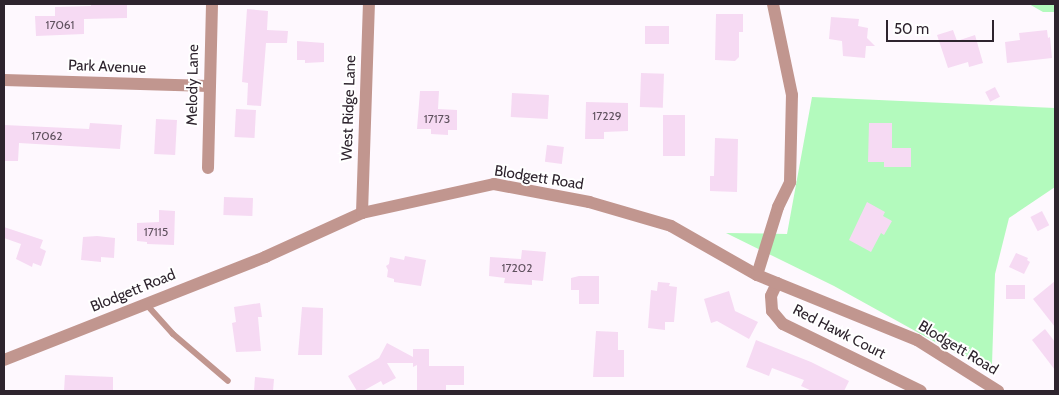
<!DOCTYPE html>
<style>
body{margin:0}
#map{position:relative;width:1059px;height:395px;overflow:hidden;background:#fef8fe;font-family:Cabin,sans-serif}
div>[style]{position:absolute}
.green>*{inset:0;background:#b3fabd}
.building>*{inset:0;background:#f6daf3;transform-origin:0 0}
.lane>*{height:6px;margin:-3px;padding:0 3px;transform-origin:3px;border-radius:3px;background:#c1968f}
.street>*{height:12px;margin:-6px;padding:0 6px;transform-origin:6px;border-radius:6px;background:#c1968f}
span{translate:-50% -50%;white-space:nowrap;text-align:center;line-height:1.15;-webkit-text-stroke:4px #fff;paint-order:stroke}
.number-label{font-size:12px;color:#60525f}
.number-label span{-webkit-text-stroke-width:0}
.street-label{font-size:15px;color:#2e242e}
.frame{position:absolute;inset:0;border:5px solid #2e242e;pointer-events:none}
.scale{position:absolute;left:886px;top:20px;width:108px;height:22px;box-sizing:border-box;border:2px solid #2e242e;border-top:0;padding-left:6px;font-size:15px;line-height:18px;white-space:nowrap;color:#2e242e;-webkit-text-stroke:4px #fff;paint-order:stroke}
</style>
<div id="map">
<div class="green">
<div style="clip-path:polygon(1029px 4px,1055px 4px,1055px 12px,1043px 12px)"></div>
<div style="clip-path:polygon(812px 97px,1055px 108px,1055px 187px,1009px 218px,995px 274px,992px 364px,955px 353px,834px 286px,726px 233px,787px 234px)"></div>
</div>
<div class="building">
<div style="clip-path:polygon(91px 4px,127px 4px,127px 18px,84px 19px,84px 34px,36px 36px,35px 16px,55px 16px,55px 7px,91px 6px)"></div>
<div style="clip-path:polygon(247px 9px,268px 11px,267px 30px,288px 31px,287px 43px,266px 43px,261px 106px,247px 105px,248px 83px,242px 82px)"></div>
<div style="clip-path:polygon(716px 14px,743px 14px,743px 32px,739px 32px,739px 57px,735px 61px,715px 60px)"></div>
<div style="clip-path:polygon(831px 17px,859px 19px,858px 26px,868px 28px,867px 38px,875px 46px,866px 46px,865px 58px,843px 56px,842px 41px,829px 39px)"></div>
<div style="left:645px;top:26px;width:24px;height:18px"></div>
<div style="clip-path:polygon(953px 30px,957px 41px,975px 35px,983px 63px,969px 67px,968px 62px,948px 68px,937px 35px)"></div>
<div style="clip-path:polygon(1047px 30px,1048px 38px,1050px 37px,1052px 58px,1007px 63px,1005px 42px,1020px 40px,1019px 33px)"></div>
<div style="clip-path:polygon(297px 41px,324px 43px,324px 62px,305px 63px,305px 60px,297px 60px)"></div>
<div style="left:641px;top:73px;width:23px;height:34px;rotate:2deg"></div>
<div style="left:995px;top:87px;width:11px;height:11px;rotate:63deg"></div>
<div style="clip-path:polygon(420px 91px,439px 91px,438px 109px,457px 110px,457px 130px,448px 130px,448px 135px,431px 134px,431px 129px,417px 129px)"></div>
<div style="left:512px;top:93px;width:37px;height:24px;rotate:3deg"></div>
<div style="clip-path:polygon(586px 102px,628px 103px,628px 131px,604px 132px,604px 139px,585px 139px)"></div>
<div style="left:236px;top:109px;width:20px;height:28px;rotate:3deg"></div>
<div style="left:663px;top:115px;width:22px;height:41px"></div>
<div style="left:156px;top:119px;width:21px;height:35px;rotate:3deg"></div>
<div style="clip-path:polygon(90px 123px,122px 125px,120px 149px,19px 143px,18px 161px,4px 161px,4px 125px,89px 129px)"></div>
<div style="clip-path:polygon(869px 123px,892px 123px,892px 148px,911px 148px,911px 167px,884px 167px,884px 162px,868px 162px)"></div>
<div style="clip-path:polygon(715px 138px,738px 139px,737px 192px,710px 191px,710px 176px,714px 176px)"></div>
<div style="left:547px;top:145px;width:17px;height:17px;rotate:7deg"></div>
<div style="left:224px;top:197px;width:29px;height:18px;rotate:2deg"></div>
<div style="clip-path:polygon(867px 202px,885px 212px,883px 216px,892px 221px,884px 235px,881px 233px,871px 252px,849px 240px)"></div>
<div style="clip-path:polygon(159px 210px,175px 211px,174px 245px,147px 244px,147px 242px,137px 241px,137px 223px,159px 222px)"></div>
<div style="left:1042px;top:211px;width:16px;height:13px;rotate:63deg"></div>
<div style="clip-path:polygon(4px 227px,43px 240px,40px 248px,46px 251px,41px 266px,33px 263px,32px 267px,16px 259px,21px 244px,4px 238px)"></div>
<div style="clip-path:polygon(97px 236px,115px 238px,114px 258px,101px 257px,101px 262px,81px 260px,83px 237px)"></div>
<div style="clip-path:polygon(522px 250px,546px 252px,543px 281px,532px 280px,532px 285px,504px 283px,505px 278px,489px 276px,490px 257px,521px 259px)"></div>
<div style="clip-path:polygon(1016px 253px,1028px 258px,1027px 260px,1030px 262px,1024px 274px,1009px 267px)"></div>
<div style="clip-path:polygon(405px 256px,426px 260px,421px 286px,394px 282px,394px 279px,387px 277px,388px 270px,386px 266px,389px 264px,390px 257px,404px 260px)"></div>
<div style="clip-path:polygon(579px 276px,599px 276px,599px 304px,579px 304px,579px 290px,571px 290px,571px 278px)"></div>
<div style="clip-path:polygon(1055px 281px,1055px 327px,1033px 299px)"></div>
<div style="clip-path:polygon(658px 282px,670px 283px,669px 286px,677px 287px,674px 322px,665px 322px,665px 330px,648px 328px,651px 290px,657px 291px)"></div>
<div style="left:1006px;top:285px;width:19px;height:14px"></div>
<div style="clip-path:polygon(729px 291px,735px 311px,758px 322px,749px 339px,717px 321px,711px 323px,704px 299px)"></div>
<div style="clip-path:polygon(260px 303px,262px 317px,258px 317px,261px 351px,236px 352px,232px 323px,236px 322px,234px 307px)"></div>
<div style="clip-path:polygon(302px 307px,323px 308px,322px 355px,298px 355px)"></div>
<div style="clip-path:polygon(1045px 329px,1055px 342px,1055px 370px,1032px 340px)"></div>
<div style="clip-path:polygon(596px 331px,618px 332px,618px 350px,624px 350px,624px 377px,593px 377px)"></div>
<div style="clip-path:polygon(756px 340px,811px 362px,849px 381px,844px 391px,812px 391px,801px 386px,804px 380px,772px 368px,769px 376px,746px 367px)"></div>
<div style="clip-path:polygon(387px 343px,413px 357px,413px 349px,429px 349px,429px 366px,464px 366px,464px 385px,446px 385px,446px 391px,417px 391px,417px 365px,413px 367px,413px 363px,387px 363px,396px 378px,383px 385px,381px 381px,363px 391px,357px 391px,348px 376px,379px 358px)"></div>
<div style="clip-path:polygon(65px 375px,113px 377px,113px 391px,64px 391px)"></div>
<div style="clip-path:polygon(255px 377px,274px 379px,273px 391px,254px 391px)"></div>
</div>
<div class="lane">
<div style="left:146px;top:304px;width:40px;rotate:48deg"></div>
<div style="left:173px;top:334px;width:72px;rotate:40.5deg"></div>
</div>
<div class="street">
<div style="left:4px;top:80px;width:205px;rotate:1.7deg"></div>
<div style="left:208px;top:168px;width:164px;rotate:-88.6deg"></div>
<div style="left:362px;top:213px;width:209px;rotate:-88.1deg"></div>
<div style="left:757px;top:275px;width:71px;rotate:-72.8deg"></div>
<div style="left:778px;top:207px;width:28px;rotate:-64deg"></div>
<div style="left:790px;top:182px;width:87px;rotate:-88.7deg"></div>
<div style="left:792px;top:95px;width:93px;rotate:-101.8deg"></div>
<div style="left:777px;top:283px;width:14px;rotate:115deg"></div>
<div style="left:771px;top:296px;width:15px;rotate:86deg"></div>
<div style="left:772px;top:311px;width:17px;rotate:50deg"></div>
<div style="left:783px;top:324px;width:153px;rotate:25.9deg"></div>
<div style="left:4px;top:360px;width:281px;rotate:-21.5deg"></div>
<div style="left:265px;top:257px;width:107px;rotate:-24.4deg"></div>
<div style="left:362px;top:213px;width:135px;rotate:-12.4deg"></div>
<div style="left:494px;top:184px;width:97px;rotate:10.7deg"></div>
<div style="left:589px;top:202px;width:85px;rotate:16.3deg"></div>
<div style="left:671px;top:226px;width:99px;rotate:29.7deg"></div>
<div style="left:757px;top:275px;width:173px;rotate:22.1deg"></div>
<div style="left:917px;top:340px;width:96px;rotate:32.2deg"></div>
</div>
<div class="number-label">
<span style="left:60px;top:25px">17061</span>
<span style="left:607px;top:116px">17229</span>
<span style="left:437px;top:119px">17173</span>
<span style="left:47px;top:136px">17062</span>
<span style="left:156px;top:232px">17115</span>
<span style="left:517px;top:268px">17202</span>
</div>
<div class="street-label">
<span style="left:107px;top:67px;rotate:2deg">Park Avenue</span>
<span style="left:193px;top:85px;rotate:-89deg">Melody Lane</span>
<span style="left:349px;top:108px;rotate:-88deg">West Ridge Lane</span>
<span style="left:539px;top:178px;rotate:9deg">Blodgett Road</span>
<span style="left:133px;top:291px;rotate:-22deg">Blodgett Road</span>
<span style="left:839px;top:332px;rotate:27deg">Red Hawk Court</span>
<span style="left:958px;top:348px;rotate:31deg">Blodgett Road</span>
</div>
<div class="frame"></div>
<div class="scale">50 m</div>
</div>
